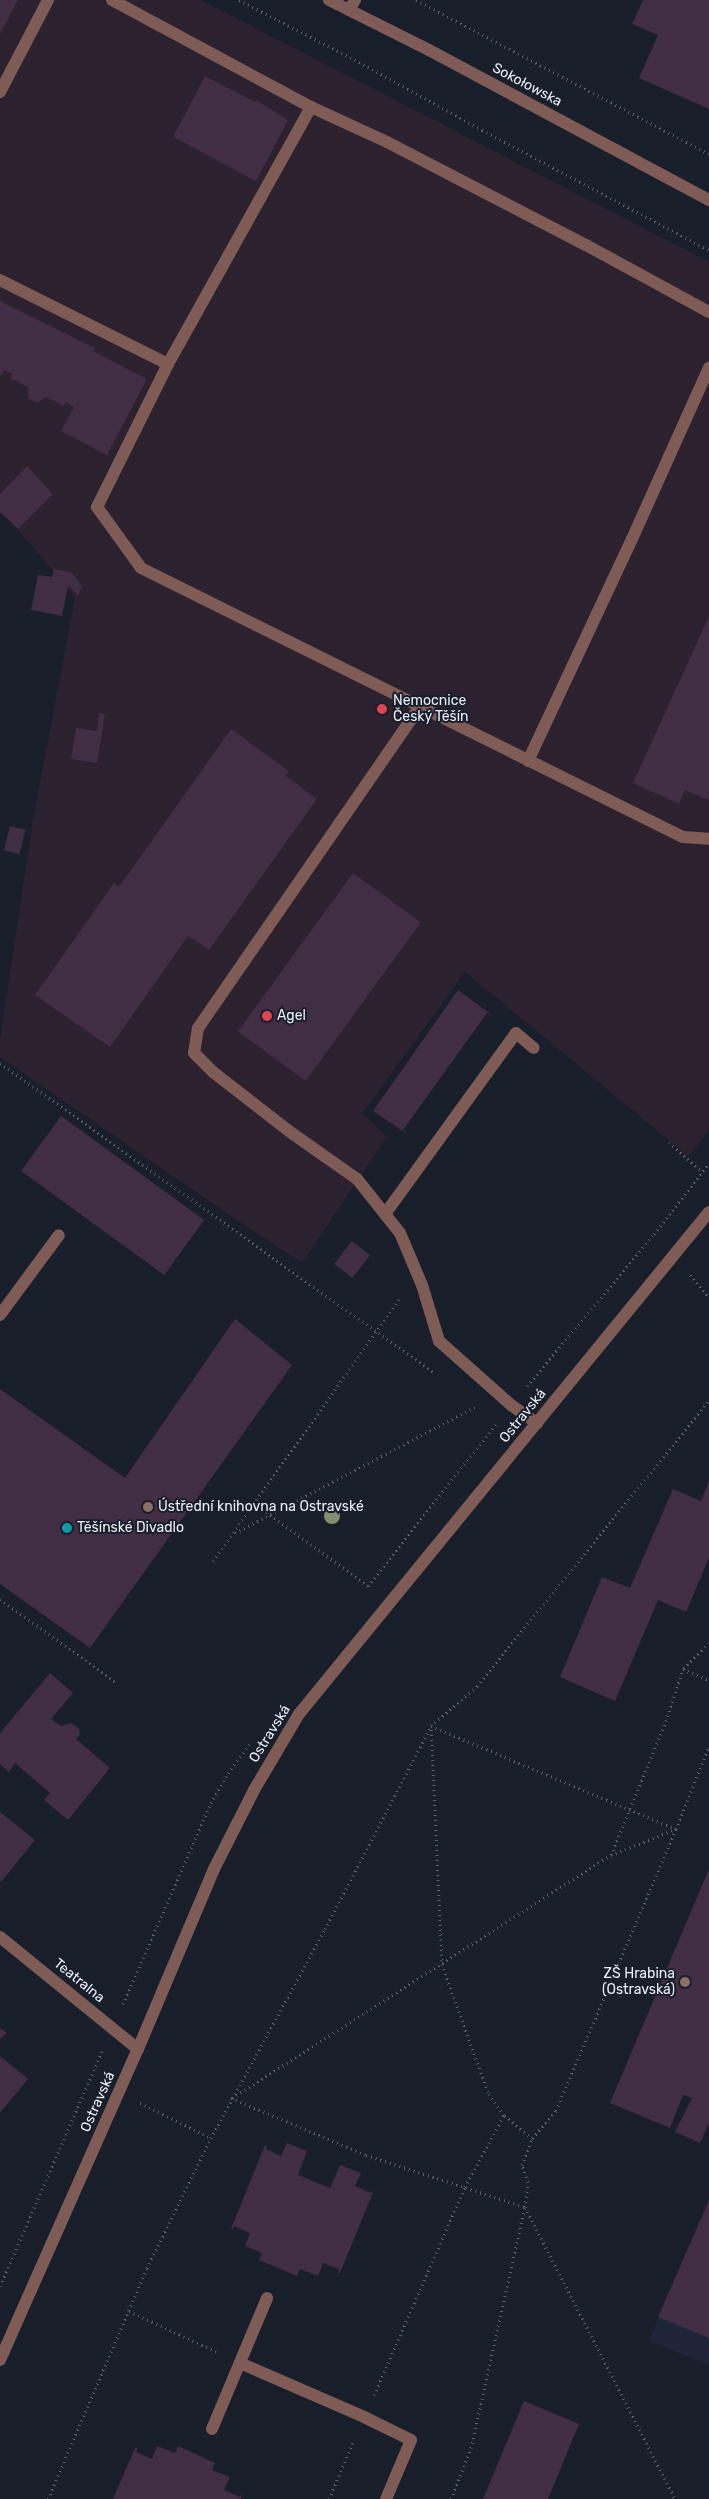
<!DOCTYPE html>
<meta charset="utf-8">
<style>
body{margin:0}
#map{position:relative;width:709px;height:2499px;overflow:hidden;background:#191e2b;font-family:Rubik,sans-serif}
div>[style]{position:absolute}
.built>*{inset:0;background:#1e2538}
.medical>*{inset:0;background:#2b212f}
.building>*{inset:0;background:#412d44;transform-origin:0 0}
.path>*{height:3px;margin-top:-1.5px;transform-origin:0;background:repeating-linear-gradient(90deg,#5d616d 0 1px,transparent 0 5px)}
.service>*{height:12px;margin:-6px;padding:0 6px;transform-origin:6px;border-radius:6px;background:#7f5b55}
.minor>*{height:12px;margin:-6px;padding:0 6px;transform-origin:6px;border-radius:6px;background:#7f5b55}
.tertiary>*{height:12px;margin:-6px;padding:0 6px;transform-origin:6px;border-radius:6px;background:#7f5b55}
.trees>*{width:16px;height:16px;margin:-8px;border-radius:50%;background:#838d72}
.dots>*{width:14px;height:14px;translate:-50% -50%;box-sizing:border-box;border:2px solid #191e2b;border-radius:50%}
span{translate:-50% -50%;white-space:nowrap;text-align:center;line-height:1.15;-webkit-text-stroke:4px #191e2b;paint-order:stroke}
.street-label{font-size:14px;color:#eaedf7}
.poi-label{font-size:14px;color:#eaedf7}
.left{translate:0 -50%;text-align:left}
.right{translate:-100% -50%;text-align:right}
</style>
<div id="map">
<div class="built">
<div style="clip-path:polygon(709px 2200px,709px 2365px,649px 2341px)"></div>
</div>
<div class="medical">
<div style="clip-path:polygon(0 0,201px 0,709px 262px,709px 1131px,688px 1156px,465px 972px,362px 1114px,387px 1137px,302px 1263px,235px 1219px,0 1057px,0 1039px,33px 820px,75px 598px,18px 529px,0 512px)"></div>
</div>
<div class="building">
<div style="clip-path:polygon(0 0,18px 0,0 34px)"></div>
<div style="clip-path:polygon(643px 0,709px 0,709px 109px,639px 78px,658px 35px,632px 24px)"></div>
<div style="clip-path:polygon(205px 76px,255px 102px,256px 100px,288px 120px,256px 181px,173px 137px)"></div>
<div style="clip-path:polygon(0 301px,95px 348px,93px 351px,147px 379px,107px 455px,61px 431px,74px 407px,66px 402px,64px 406px,46px 397px,37px 403px,28px 398px,28px 387px,10px 378px,12px 374px,4px 370px,0 377px)"></div>
<div style="clip-path:polygon(27px 466px,53px 494px,18px 529px,0 512px,0 494px)"></div>
<div style="clip-path:polygon(54px 569px,71px 572px,82px 586px,78px 596px,68px 585px,62px 616px,31px 610px,38px 575px,52px 577px)"></div>
<div style="clip-path:polygon(709px 616px,709px 797px,708px 800px,685px 790px,679px 804px,633px 783px)"></div>
<div style="clip-path:polygon(99px 713px,105px 714px,97px 763px,71px 759px,76px 728px,97px 731px)"></div>
<div style="clip-path:polygon(231px 729px,289px 771px,286px 776px,317px 799px,209px 950px,188px 936px,110px 1047px,35px 995px,114px 883px,119px 887px)"></div>
<div style="left:10px;top:826px;width:16px;height:25px;rotate:14deg"></div>
<div style="left:353px;top:873px;width:84px;height:196px;rotate:36deg"></div>
<div style="clip-path:polygon(458px 990px,492px 1015px,487px 1013px,403px 1130px,407px 1134px,373px 1111px)"></div>
<div style="left:61px;top:1116px;width:177px;height:68px;rotate:36deg"></div>
<div style="left:352px;top:1241px;width:23px;height:29px;rotate:38deg"></div>
<div style="clip-path:polygon(235px 1319px,292px 1365px,90px 1648px,0 1584px,0 1389px,125px 1478px)"></div>
<div style="clip-path:polygon(709px 1481px,709px 1558px,686px 1612px,658px 1600px,615px 1701px,560px 1677px,602px 1577px,630px 1588px,673px 1489px,701px 1501px)"></div>
<div style="clip-path:polygon(50px 1673px,73px 1693px,51px 1719px,61px 1726px,71px 1723px,79px 1729px,80px 1735px,76px 1739px,110px 1768px,68px 1820px,44px 1800px,50px 1793px,15px 1763px,9px 1772px,0 1764px,0 1733px)"></div>
<div style="clip-path:polygon(0 1812px,35px 1840px,1px 1882px,0 1881px)"></div>
<div style="clip-path:polygon(709px 1869px,709px 2123px,700px 2143px,675px 2132px,692px 2098px,683px 2095px,670px 2128px,610px 2103px)"></div>
<div style="clip-path:polygon(0 2028px,7px 2033px,0 2039px)"></div>
<div style="clip-path:polygon(0 2056px,28px 2079px,0 2113px)"></div>
<div style="clip-path:polygon(287px 2143px,307px 2151px,298px 2175px,330px 2188px,340px 2165px,361px 2173px,355px 2186px,371px 2193px,374px 2190px,340px 2273px,338px 2273px,339px 2269px,323px 2263px,318px 2276px,300px 2269px,297px 2276px,259px 2260px,262px 2253px,245px 2246px,250px 2233px,234px 2226px,233px 2230px,231px 2229px,265px 2145px,267px 2146px,266px 2149px,281px 2156px)"></div>
<div style="clip-path:polygon(709px 2200px,709px 2338px,658px 2317px)"></div>
<div style="clip-path:polygon(524px 2401px,579px 2424px,548px 2499px,483px 2499px)"></div>
<div style="clip-path:polygon(157px 2446px,175px 2453px,178px 2446px,215px 2463px,212px 2470px,230px 2477px,224px 2490px,240px 2497px,242px 2494px,241px 2499px,113px 2499px,135px 2448px,138px 2448px,136px 2452px,152px 2459px)"></div>
</div>
<div class="path">
<div style="left:239px;top:0;width:135px;rotate:27.3deg"></div>
<div style="left:359px;top:62px;width:141px;rotate:28.9deg"></div>
<div style="left:482px;top:130px;width:257px;rotate:27.9deg"></div>
<div style="left:416px;top:0;width:331px;rotate:27.7deg"></div>
<div style="left:0;top:1063px;width:532px;rotate:35.51deg"></div>
<div style="left:669px;top:1142px;width:43px;rotate:42.2deg"></div>
<div style="left:690px;top:1275px;width:30px;rotate:50deg"></div>
<div style="left:527px;top:1386px;width:198px;rotate:-50.1deg"></div>
<div style="left:654px;top:1234px;width:90px;rotate:-52.2deg"></div>
<div style="left:254px;top:1503px;width:141px;rotate:36.1deg"></div>
<div style="left:235px;top:1533px;width:271px;rotate:-27.7deg"></div>
<div style="left:213px;top:1561px;width:321px;rotate:-54.6deg"></div>
<div style="left:368px;top:1586px;width:206px;rotate:-51.7deg"></div>
<div style="left:0;top:1599px;width:144px;rotate:35.7deg"></div>
<div style="left:709px;top:1643px;width:37px;rotate:135deg"></div>
<div style="left:683px;top:1669px;width:28px;rotate:23deg"></div>
<div style="left:431px;top:1726px;width:266px;rotate:22.8deg"></div>
<div style="left:676px;top:1829px;width:306px;rotate:113.1deg"></div>
<div style="left:556px;top:2111px;width:37px;rotate:131deg"></div>
<div style="left:532px;top:2139px;width:37px;rotate:-139deg"></div>
<div style="left:504px;top:2115px;width:28px;rotate:-125deg"></div>
<div style="left:488px;top:2092px;width:135px;rotate:-109.9deg"></div>
<div style="left:442px;top:1965px;width:239px;rotate:-92.6deg"></div>
<div style="left:611px;top:1855px;width:145px;rotate:-67.7deg"></div>
<div style="left:666px;top:1721px;width:55px;rotate:-71.9deg"></div>
<div style="left:123px;top:2004px;width:219px;rotate:-66.4deg"></div>
<div style="left:211px;top:1803px;width:34px;rotate:-60deg"></div>
<div style="left:228px;top:1773px;width:37px;rotate:-54deg"></div>
<div style="left:231px;top:2098px;width:147px;rotate:22.9deg"></div>
<div style="left:366px;top:2155px;width:167px;rotate:18.1deg"></div>
<div style="left:525px;top:2207px;width:328px;rotate:62.8deg"></div>
<div style="left:232px;top:2098px;width:450px;rotate:-32.7deg"></div>
<div style="left:611px;top:1855px;width:70px;rotate:-21.8deg"></div>
<div style="left:676px;top:1829px;width:89px;rotate:-68.3deg"></div>
<div style="left:140px;top:2103px;width:79px;rotate:26.2deg"></div>
<div style="left:0;top:2286px;width:256px;rotate:-66.5deg"></div>
<div style="left:129px;top:2311px;width:99px;rotate:25deg"></div>
<div style="left:374px;top:2395px;width:227px;rotate:-66.4deg"></div>
<div style="left:465px;top:2187px;width:82px;rotate:-61.6deg"></div>
<div style="left:48px;top:2499px;width:251px;rotate:-66.8deg"></div>
<div style="left:147px;top:2268px;width:145px;rotate:-63.8deg"></div>
<div style="left:211px;top:2138px;width:238px;rotate:-61.4deg"></div>
<div style="left:325px;top:1929px;width:229px;rotate:-62.4deg"></div>
<div style="left:431px;top:1726px;width:61px;rotate:-41deg"></div>
<div style="left:477px;top:1686px;width:367px;rotate:-50.9deg"></div>
<div style="left:329px;top:2499px;width:64px;rotate:-67deg"></div>
<div style="left:451px;top:2499px;width:55px;rotate:-68.6deg"></div>
<div style="left:471px;top:2448px;width:247px;rotate:-77.4deg"></div>
<div style="left:525px;top:2207px;width:25px;rotate:-83deg"></div>
<div style="left:528px;top:2182px;width:18px;rotate:-109deg"></div>
<div style="left:522px;top:2165px;width:28px;rotate:-69deg"></div>
</div>
<div class="service">
<div style="left:112px;top:0;width:226px;rotate:28.3deg"></div>
<div style="left:311px;top:107px;width:84px;rotate:24.7deg"></div>
<div style="left:387px;top:142px;width:224px;rotate:27.4deg"></div>
<div style="left:586px;top:245px;width:140px;rotate:28.6deg"></div>
<div style="left:349px;top:10px;width:12px;rotate:-59deg"></div>
<div style="left:0;top:92px;width:104px;rotate:-62.4deg"></div>
<div style="left:0;top:280px;width:188px;rotate:26.6deg"></div>
<div style="left:168px;top:364px;width:160px;rotate:116.4deg"></div>
<div style="left:97px;top:507px;width:75px;rotate:54.2deg"></div>
<div style="left:141px;top:568px;width:605px;rotate:26.4deg"></div>
<div style="left:683px;top:837px;width:26px;rotate:4deg"></div>
<div style="left:168px;top:364px;width:294px;rotate:-60.9deg"></div>
<div style="left:421px;top:705px;width:393px;rotate:124.6deg"></div>
<div style="left:198px;top:1028px;width:25px;rotate:99deg"></div>
<div style="left:194px;top:1053px;width:27px;rotate:45deg"></div>
<div style="left:213px;top:1072px;width:101px;rotate:37.8deg"></div>
<div style="left:293px;top:1134px;width:78px;rotate:35.1deg"></div>
<div style="left:357px;top:1179px;width:69px;rotate:51.5deg"></div>
<div style="left:400px;top:1233px;width:56px;rotate:67.1deg"></div>
<div style="left:422px;top:1285px;width:59px;rotate:73.1deg"></div>
<div style="left:439px;top:1341px;width:96px;rotate:41.6deg"></div>
<div style="left:511px;top:1405px;width:32px;rotate:35deg"></div>
<div style="left:528px;top:761px;width:245px;rotate:-64.9deg"></div>
<div style="left:632px;top:539px;width:188px;rotate:-65.8deg"></div>
<div style="left:385px;top:1214px;width:223px;rotate:-54.1deg"></div>
<div style="left:516px;top:1033px;width:23px;rotate:40deg"></div>
<div style="left:240px;top:2363px;width:135px;rotate:23.5deg"></div>
<div style="left:364px;top:2417px;width:52px;rotate:26.1deg"></div>
<div style="left:212px;top:2429px;width:142px;rotate:-67.2deg"></div>
</div>
<div class="minor">
<div style="left:329px;top:0;width:112px;rotate:26.6deg"></div>
<div style="left:429px;top:50px;width:318px;rotate:28.2deg"></div>
<div style="left:0;top:1315px;width:99px;rotate:-53.6deg"></div>
<div style="left:0;top:1937px;width:178px;rotate:39.1deg"></div>
<div style="left:386px;top:2499px;width:64px;rotate:-67deg"></div>
</div>
<div class="tertiary">
<div style="left:0;top:2360px;width:340px;rotate:-66.1deg"></div>
<div style="left:138px;top:2049px;width:195px;rotate:-67.1deg"></div>
<div style="left:214px;top:1869px;width:89px;rotate:-63.1deg"></div>
<div style="left:254px;top:1790px;width:88px;rotate:-59.4deg"></div>
<div style="left:299px;top:1714px;width:648px;rotate:-50.76deg"></div>
</div>
<div class="trees">
<div style="left:332px;top:1516px"></div>
</div>
<div class="dots">
<div style="left:382px;top:709px;background:#e0444e"></div>
<div style="left:267px;top:1016px;background:#e0444e"></div>
<div style="left:148px;top:1507px;background:#8d6e63"></div>
<div style="left:67px;top:1528px;background:#0f9aa8"></div>
<div style="left:685px;top:1982px;background:#8d6e63"></div>
</div>
<div class="street-label">
<span style="left:527px;top:85px;rotate:28deg">Sokołowska</span>
<span style="left:523px;top:1416px;rotate:-51deg">Ostravská</span>
<span style="left:270px;top:1734px;rotate:-58deg">Ostravská</span>
<span style="left:79px;top:1981px;rotate:39deg">Teatralna</span>
<span style="left:98px;top:2102px;rotate:-66deg">Ostravská</span>
</div>
<div class="poi-label">
<span class="left" style="left:393px;top:709px">Nemocnice<br>Český Těšín</span>
<span class="left" style="left:277px;top:1016px">Agel</span>
<span class="left" style="left:158px;top:1507px">Ústřední knihovna na Ostravské</span>
<span class="left" style="left:77px;top:1528px">Těšínské Divadlo</span>
<span class="right" style="left:675px;top:1982px">ZŠ Hrabina<br>(Ostravská)</span>
</div>
</div>
